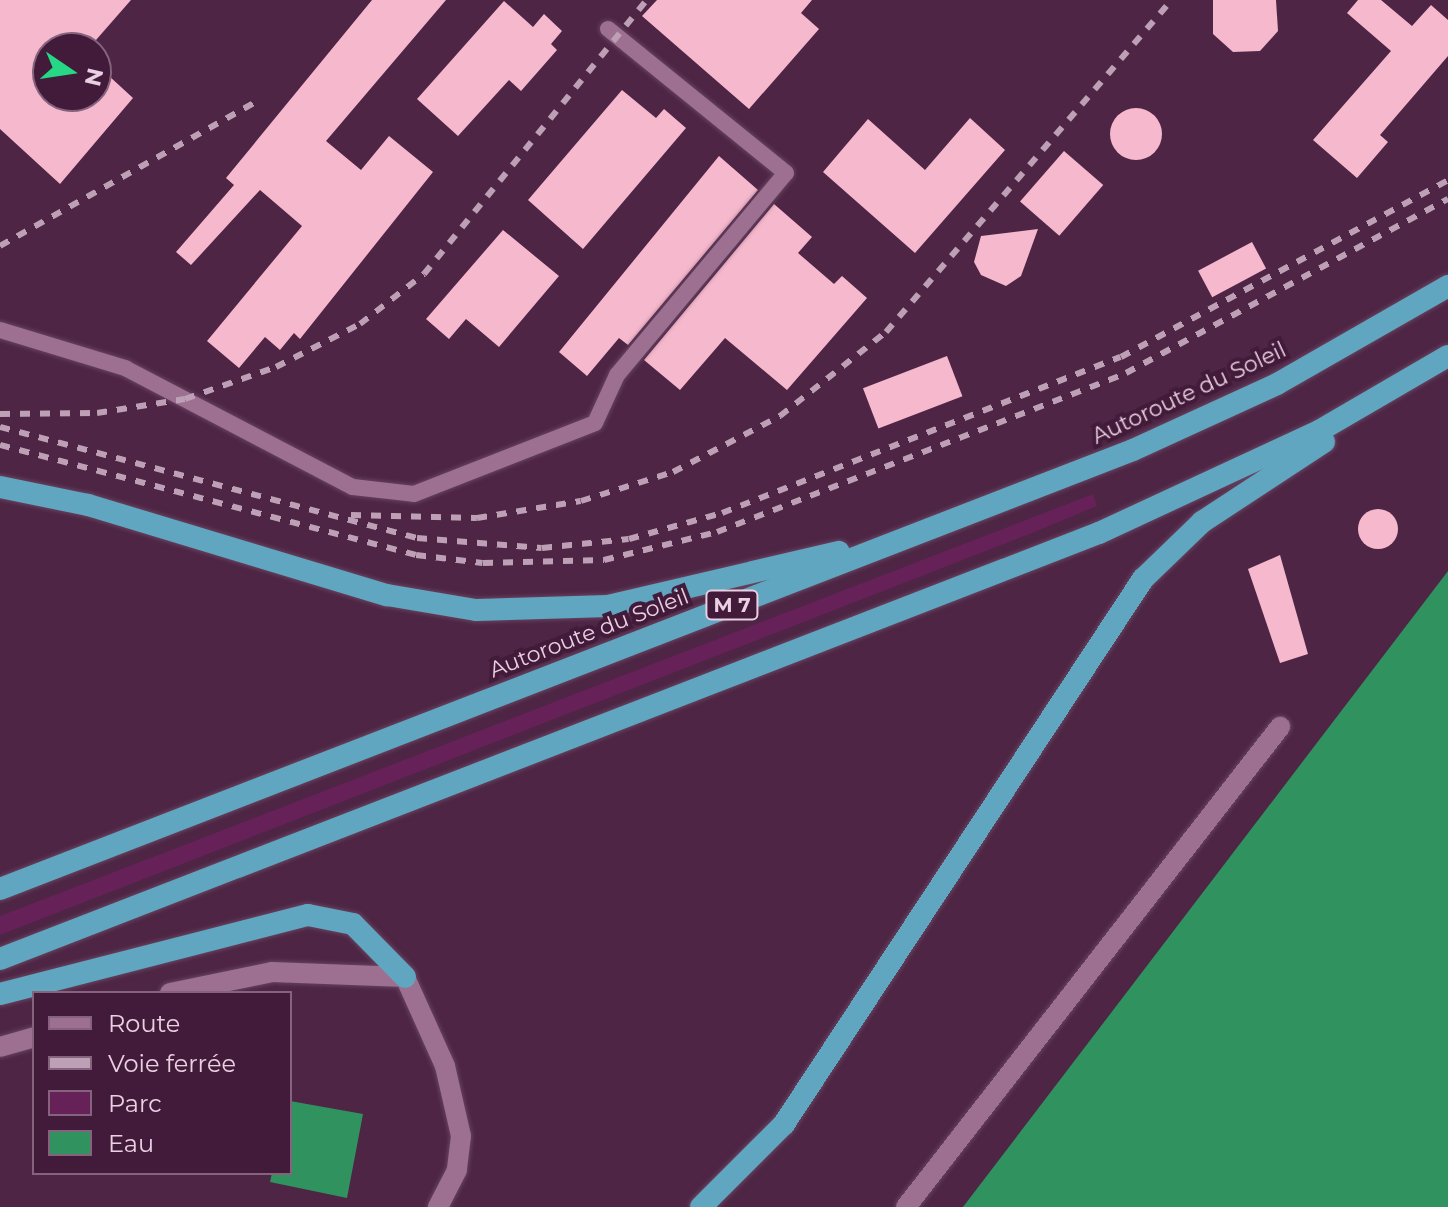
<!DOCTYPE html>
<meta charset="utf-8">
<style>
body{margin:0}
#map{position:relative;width:1448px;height:1207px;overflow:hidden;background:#4e2545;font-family:Montserrat,sans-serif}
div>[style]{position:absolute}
.green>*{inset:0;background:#652158}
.water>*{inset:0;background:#30935f}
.building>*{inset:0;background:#f6b8cd;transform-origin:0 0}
.round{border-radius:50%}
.roads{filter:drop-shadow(0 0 2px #66435e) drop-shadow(0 0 2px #66435e)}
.service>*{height:16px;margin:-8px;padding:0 8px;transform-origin:8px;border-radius:8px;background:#9d6f91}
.minor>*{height:20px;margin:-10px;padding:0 10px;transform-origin:10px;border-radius:10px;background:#9d6f91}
.tertiary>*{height:20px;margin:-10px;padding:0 10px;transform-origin:10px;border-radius:10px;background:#9d6f91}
.trunk>*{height:22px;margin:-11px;padding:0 11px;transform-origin:11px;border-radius:11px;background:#60a6c1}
.rail>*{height:6px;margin-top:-3px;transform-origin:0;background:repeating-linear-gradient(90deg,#bea0b6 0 10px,transparent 0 20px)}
span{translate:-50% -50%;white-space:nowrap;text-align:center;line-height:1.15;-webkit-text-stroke:8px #431b3a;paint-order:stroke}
.shield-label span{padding:2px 6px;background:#431b3a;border:2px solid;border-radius:6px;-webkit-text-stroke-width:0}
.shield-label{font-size:20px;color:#ead0e2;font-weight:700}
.street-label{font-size:22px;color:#ead0e2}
.legend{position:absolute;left:32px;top:991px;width:260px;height:184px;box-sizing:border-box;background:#431b3a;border:2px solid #86637d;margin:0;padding:10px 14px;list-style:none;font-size:24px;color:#ead0e2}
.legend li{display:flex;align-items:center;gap:16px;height:40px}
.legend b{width:40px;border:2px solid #86637d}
.north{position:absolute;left:32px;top:32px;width:80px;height:80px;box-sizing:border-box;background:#431b3a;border:2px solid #86637d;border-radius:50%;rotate:103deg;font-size:22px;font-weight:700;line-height:32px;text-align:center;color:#ead0e2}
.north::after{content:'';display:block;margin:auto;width:28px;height:36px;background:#26d886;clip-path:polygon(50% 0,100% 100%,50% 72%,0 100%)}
</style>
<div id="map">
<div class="green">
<div style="clip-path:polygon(1093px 494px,1097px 506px,1032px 533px,0 935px,0 916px)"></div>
</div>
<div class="water">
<div style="clip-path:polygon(1448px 571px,1448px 1207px,963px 1207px)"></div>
<div style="clip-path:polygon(290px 1101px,363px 1114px,347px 1198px,270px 1182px,272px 1173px,290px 1173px)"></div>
</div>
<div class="building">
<div style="clip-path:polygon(0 0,131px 0,89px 48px,48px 48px,48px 96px,96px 96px,96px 64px,133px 98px,60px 184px,0 129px)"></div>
<div style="clip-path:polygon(372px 0,446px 0,326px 141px,361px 170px,389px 136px,433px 172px,300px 339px,294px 333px,280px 350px,265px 337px,239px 368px,207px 341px,302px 226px,260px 190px,191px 265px,176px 252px,234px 185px,226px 178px)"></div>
<div style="clip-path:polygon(657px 0,812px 0,801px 13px,819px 29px,749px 109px,642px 16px)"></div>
<div style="clip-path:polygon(1213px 0,1276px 0,1278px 31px,1260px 51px,1233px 52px,1213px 34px)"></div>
<div style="clip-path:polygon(1358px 0,1381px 0,1412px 26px,1431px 5px,1448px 20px,1448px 56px,1380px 135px,1388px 142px,1357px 178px,1313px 140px,1391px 51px,1347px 13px)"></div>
<div style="clip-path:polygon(504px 1px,533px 27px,544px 14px,562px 31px,551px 44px,557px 50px,521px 91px,509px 80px,458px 136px,417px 99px)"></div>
<div style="clip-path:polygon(622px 90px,656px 118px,664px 109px,686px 128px,583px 249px,528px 200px)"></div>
<div class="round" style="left:1110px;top:108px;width:52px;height:52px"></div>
<div style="clip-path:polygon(970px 118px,1005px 150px,915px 253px,823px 172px,868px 119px,925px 170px)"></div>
<div style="left:1064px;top:151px;width:52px;height:67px;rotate:41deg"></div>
<div style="clip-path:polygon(719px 156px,758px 190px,628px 345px,619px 338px,587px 376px,559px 352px)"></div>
<div style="clip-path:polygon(774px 204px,812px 237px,798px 253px,834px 284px,842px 276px,867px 298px,787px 390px,725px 338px,680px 390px,644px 360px)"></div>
<div style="clip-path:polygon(1038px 229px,1021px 276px,1006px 286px,981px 275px,974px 262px,981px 236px)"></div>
<div style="clip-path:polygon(503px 230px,559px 276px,499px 347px,466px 319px,449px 339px,426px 319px)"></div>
<div style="left:1252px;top:242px;width:30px;height:61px;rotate:62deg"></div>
<div style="left:947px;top:356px;width:43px;height:90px;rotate:69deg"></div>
<div class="round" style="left:1358px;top:509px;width:40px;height:40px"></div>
<div style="clip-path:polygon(1280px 555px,1308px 654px,1280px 663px,1248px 569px)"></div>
</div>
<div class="roads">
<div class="service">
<div style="left:0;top:330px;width:131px;rotate:16.9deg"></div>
<div style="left:125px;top:368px;width:257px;rotate:27.6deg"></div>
<div style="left:353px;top:487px;width:61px;rotate:6.5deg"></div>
<div style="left:414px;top:494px;width:194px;rotate:-21.4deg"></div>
<div style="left:595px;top:423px;width:53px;rotate:-65.4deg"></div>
<div style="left:617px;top:375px;width:263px;rotate:-50.1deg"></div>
<div style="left:786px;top:173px;width:229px;rotate:-141deg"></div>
</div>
<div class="minor">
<div style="left:170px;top:993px;width:104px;rotate:-11.6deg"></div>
<div style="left:272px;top:972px;width:133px;rotate:2.2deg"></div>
<div style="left:0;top:1047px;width:35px;rotate:-16deg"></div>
<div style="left:906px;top:1207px;width:609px;rotate:-52.08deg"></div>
</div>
<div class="tertiary">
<div style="left:405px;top:977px;width:98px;rotate:65.8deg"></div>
<div style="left:445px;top:1066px;width:72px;rotate:77.1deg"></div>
<div style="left:461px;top:1136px;width:34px;rotate:97deg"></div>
<div style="left:457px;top:1170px;width:42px;rotate:117.2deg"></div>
</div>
<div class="trunk">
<div style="left:0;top:487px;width:90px;rotate:11.6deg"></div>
<div style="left:88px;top:505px;width:312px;rotate:16.8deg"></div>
<div style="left:387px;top:595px;width:90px;rotate:9.6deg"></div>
<div style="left:476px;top:610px;width:132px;rotate:-1.7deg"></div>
<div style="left:608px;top:606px;width:237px;rotate:-13.2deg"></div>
<div style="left:0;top:889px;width:1215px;rotate:-21.18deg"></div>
<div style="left:1133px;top:450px;width:158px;rotate:-24.6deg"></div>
<div style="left:1277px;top:384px;width:197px;rotate:-29.8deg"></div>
<div style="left:0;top:959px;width:1179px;rotate:-21.19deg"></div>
<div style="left:1099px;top:533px;width:242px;rotate:-24.9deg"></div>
<div style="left:1319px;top:431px;width:149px;rotate:-30.2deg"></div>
<div style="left:0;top:994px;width:318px;rotate:-14.4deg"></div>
<div style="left:308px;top:915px;width:46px;rotate:11.3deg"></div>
<div style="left:353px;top:924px;width:74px;rotate:45.5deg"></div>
<div style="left:701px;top:1207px;width:117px;rotate:-45deg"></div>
<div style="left:784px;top:1124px;width:653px;rotate:-56.63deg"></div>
<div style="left:1143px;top:579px;width:82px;rotate:-44deg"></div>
<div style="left:1202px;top:522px;width:146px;rotate:-33.3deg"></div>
</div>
</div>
<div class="rail">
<div style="left:0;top:246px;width:294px;rotate:-29.4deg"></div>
<div style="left:0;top:414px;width:97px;rotate:-0.6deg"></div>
<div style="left:97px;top:413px;width:89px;rotate:-9deg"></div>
<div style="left:185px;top:399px;width:96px;rotate:-19.4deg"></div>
<div style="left:276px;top:367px;width:94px;rotate:-27.1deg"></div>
<div style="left:360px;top:324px;width:81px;rotate:-38deg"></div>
<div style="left:424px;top:274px;width:353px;rotate:-50.9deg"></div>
<div style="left:0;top:427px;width:432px;rotate:14.9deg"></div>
<div style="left:417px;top:538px;width:125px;rotate:4.6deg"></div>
<div style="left:542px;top:548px;width:87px;rotate:-5.9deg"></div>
<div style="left:629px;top:539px;width:97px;rotate:-15.6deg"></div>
<div style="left:722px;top:513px;width:428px;rotate:-21.4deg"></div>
<div style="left:1121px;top:357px;width:372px;rotate:-28.4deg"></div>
<div style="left:0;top:445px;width:430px;rotate:14.8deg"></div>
<div style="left:416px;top:555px;width:67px;rotate:6.8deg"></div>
<div style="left:483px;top:563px;width:121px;rotate:-1.4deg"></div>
<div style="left:604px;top:560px;width:116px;rotate:-13.9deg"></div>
<div style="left:717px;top:532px;width:439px;rotate:-21.2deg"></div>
<div style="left:1126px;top:373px;width:366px;rotate:-28.4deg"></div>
<div style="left:351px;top:515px;width:126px;rotate:1.4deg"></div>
<div style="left:477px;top:518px;width:105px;rotate:-9.3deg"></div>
<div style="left:581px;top:501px;width:96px;rotate:-17.5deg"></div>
<div style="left:673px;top:472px;width:121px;rotate:-27.6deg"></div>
<div style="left:780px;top:416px;width:135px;rotate:-38.4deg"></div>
<div style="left:886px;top:332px;width:438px;rotate:-49.3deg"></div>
</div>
<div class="shield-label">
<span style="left:732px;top:605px">M 7</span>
</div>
<div class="street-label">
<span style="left:1189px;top:393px;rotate:-25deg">Autoroute du Soleil</span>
<span style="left:589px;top:633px;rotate:-21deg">Autoroute du Soleil</span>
</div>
<ul class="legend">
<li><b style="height:10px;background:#9d6f91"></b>Route</li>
<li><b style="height:10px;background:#bea0b6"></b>Voie ferrée</li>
<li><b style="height:22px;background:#652158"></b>Parc</li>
<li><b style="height:22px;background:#30935f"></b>Eau</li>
</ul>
<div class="north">N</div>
</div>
